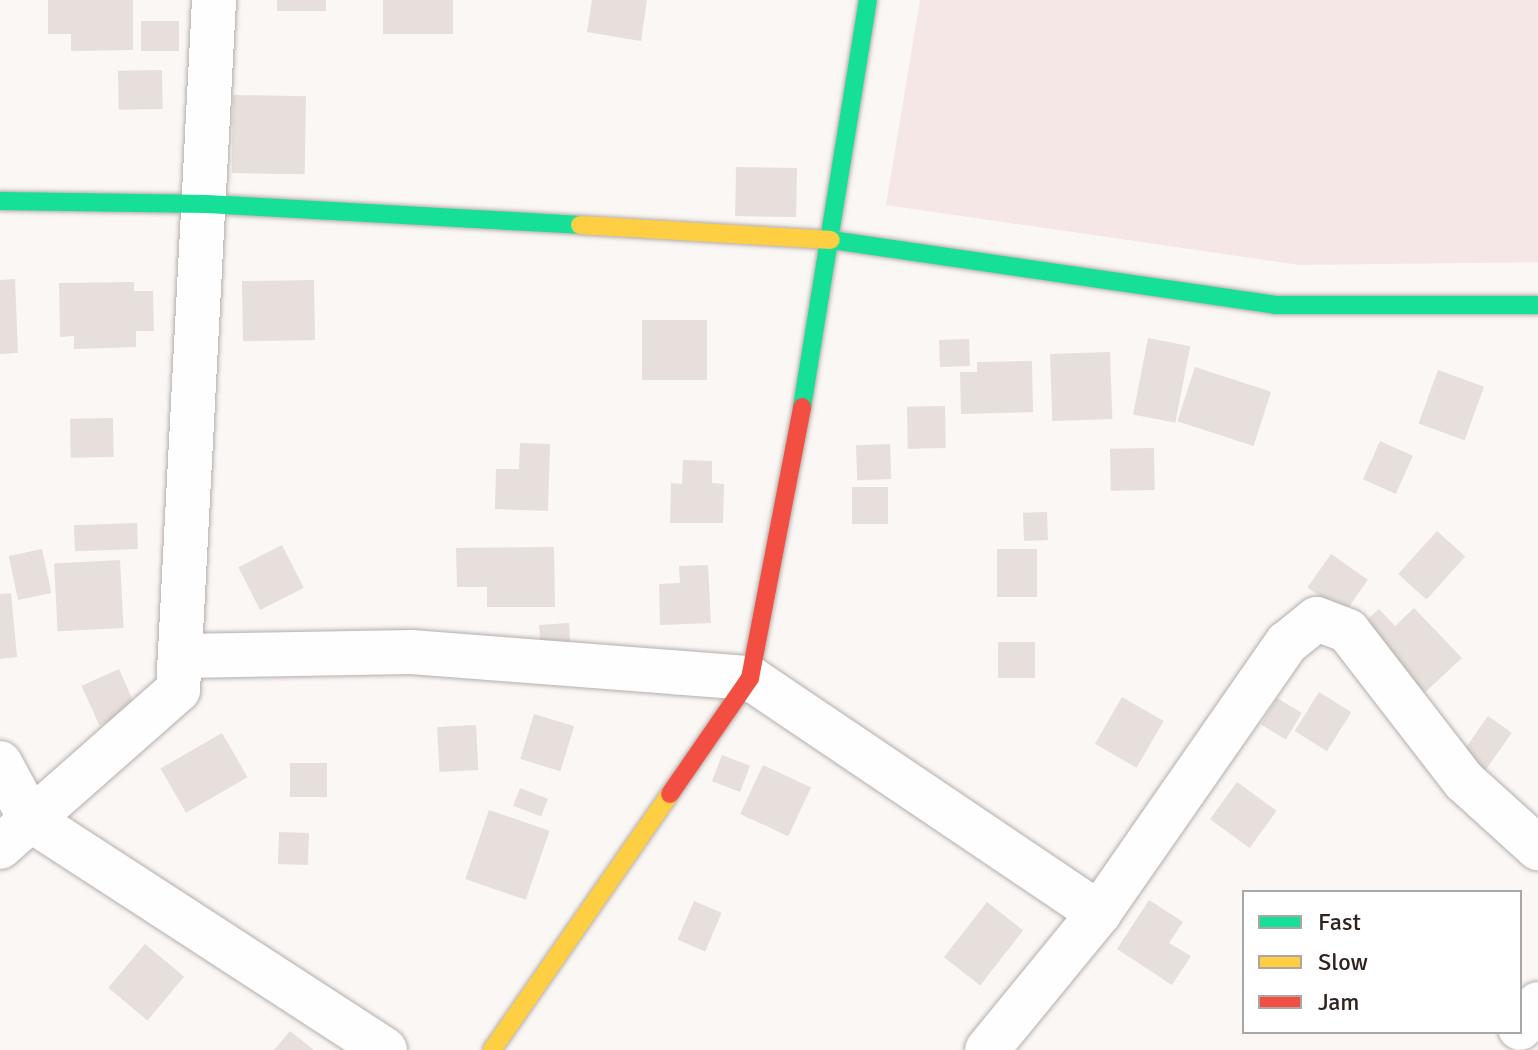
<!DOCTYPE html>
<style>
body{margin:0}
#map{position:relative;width:1538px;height:1050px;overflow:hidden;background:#fbf7f5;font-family:Signika,sans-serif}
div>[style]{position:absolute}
.education>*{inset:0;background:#f5e7e6}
.building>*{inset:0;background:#e6dfdb;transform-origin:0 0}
.roads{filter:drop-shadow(0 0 2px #b5aeaa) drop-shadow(0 0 2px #b5aeaa)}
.street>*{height:44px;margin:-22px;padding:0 22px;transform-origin:22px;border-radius:22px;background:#fefefe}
.fast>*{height:18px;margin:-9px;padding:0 9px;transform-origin:9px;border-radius:9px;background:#16e098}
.slow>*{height:18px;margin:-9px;padding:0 9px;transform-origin:9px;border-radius:9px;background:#ffcf43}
.jam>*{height:18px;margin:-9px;padding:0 9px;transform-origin:9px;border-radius:9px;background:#f24e42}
span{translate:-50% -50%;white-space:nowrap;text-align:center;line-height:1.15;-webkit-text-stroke:8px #fff;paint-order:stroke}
.legend{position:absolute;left:1242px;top:890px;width:280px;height:144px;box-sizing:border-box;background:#fff;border:2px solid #aba7a5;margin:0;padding:10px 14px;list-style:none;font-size:24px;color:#2e231d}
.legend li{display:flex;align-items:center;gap:16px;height:40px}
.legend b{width:40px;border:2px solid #aba7a5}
</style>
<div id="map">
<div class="education">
<div style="clip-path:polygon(920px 0,1538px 0,1538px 262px,1300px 265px,886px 205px)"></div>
</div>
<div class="building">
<div style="clip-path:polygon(48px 0,133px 0,133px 50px,71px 51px,71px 34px,48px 34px)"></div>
<div style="left:277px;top:0;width:49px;height:11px"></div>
<div style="left:383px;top:0;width:70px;height:34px"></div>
<div style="clip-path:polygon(592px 0,647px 0,641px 41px,587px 32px)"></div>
<div style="left:141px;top:21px;width:38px;height:30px"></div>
<div style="left:162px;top:70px;width:39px;height:44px;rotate:89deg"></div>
<div style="left:233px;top:95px;width:73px;height:78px;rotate:1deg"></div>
<div style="left:736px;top:167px;width:61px;height:49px;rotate:1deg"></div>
<div style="clip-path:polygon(15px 279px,18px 353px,0 354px,0 280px)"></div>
<div style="left:314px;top:280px;width:60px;height:72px;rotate:89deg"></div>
<div style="clip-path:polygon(134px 282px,134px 291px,153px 291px,154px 331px,136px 331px,136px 347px,74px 349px,74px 336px,60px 337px,59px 283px)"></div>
<div style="left:642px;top:320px;width:65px;height:60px"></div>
<div style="left:1148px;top:338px;width:43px;height:78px;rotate:11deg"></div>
<div style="left:969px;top:339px;width:27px;height:30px;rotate:88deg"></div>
<div style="left:1110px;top:352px;width:67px;height:60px;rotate:88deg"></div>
<div style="clip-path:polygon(1032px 361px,1033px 412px,961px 414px,960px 372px,977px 372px,977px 362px)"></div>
<div style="left:1195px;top:367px;width:80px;height:57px;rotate:18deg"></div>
<div style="left:1438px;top:370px;width:49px;height:57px;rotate:20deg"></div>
<div style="left:945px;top:406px;width:42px;height:38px;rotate:89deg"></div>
<div style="left:113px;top:418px;width:39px;height:43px;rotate:89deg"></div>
<div style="left:1380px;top:441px;width:36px;height:42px;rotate:24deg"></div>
<div style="clip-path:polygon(520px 443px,550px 444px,548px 511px,495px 509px,496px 469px,519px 469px)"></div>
<div style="left:890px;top:444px;width:35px;height:34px;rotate:88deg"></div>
<div style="left:1154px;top:448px;width:42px;height:44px;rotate:89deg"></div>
<div style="clip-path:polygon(683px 460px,712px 461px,712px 483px,724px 484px,723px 523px,670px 523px,671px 483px,682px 484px)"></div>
<div style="left:852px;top:487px;width:36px;height:37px"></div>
<div style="left:1047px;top:512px;width:28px;height:24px;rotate:88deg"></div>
<div style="left:137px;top:523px;width:26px;height:63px;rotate:88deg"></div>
<div style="left:1437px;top:531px;width:38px;height:58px;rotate:42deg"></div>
<div style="left:282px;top:545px;width:48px;height:49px;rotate:63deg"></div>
<div style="clip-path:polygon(554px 547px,555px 607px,487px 607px,487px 587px,457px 587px,456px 548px)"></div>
<div style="left:42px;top:549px;width:45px;height:34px;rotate:78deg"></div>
<div style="left:997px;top:549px;width:40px;height:48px"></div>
<div style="left:1331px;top:554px;width:45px;height:41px;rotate:35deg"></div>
<div style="left:120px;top:560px;width:68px;height:66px;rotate:87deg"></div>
<div style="clip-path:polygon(708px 565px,711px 623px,660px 625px,659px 584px,680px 583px,679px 566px)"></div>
<div style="clip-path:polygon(11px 593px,17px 657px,0 659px,0 594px)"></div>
<div style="clip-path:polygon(1414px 608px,1462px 658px,1421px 696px,1357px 629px,1379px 609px,1395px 626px)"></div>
<div style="left:569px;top:623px;width:30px;height:30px;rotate:86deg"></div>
<div style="left:998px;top:642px;width:37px;height:36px"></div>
<div style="left:119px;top:669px;width:44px;height:41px;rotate:66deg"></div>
<div style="left:1319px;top:692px;width:38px;height:46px;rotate:32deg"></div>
<div style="left:1122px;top:697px;width:48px;height:54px;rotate:30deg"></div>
<div style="left:1277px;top:698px;width:29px;height:31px;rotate:31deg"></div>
<div style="left:534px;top:714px;width:42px;height:47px;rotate:17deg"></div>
<div style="left:1488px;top:716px;width:29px;height:50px;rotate:35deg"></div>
<div style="left:476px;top:725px;width:45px;height:39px;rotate:87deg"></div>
<div style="left:222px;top:733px;width:51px;height:71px;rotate:60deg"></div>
<div style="left:722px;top:755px;width:30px;height:28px;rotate:21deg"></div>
<div style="left:327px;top:763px;width:34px;height:37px;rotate:90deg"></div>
<div style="left:763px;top:765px;width:53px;height:54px;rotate:25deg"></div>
<div style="left:1237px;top:782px;width:49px;height:46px;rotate:36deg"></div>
<div style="left:520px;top:788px;width:30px;height:19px;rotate:21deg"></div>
<div style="left:489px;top:810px;width:64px;height:73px;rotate:19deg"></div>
<div style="left:309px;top:833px;width:32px;height:30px;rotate:92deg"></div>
<div style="clip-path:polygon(1149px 900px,1183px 922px,1169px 943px,1191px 956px,1172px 985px,1117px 949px)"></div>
<div style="left:694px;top:901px;width:30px;height:42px;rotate:23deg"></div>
<div style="left:987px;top:902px;width:46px;height:70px;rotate:38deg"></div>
<div style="left:145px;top:944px;width:51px;height:57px;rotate:40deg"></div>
<div style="clip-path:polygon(290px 1031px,314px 1050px,274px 1050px)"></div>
</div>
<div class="roads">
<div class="street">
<div style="left:182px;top:656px;width:229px;rotate:-1deg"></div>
<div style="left:411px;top:652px;width:340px;rotate:4.4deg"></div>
<div style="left:750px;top:678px;width:421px;rotate:34deg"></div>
<div style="left:0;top:763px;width:65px;rotate:61.5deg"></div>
<div style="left:31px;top:820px;width:422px;rotate:33deg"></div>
<div style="left:0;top:847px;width:237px;rotate:-41.4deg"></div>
<div style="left:178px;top:690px;width:691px;rotate:-87.01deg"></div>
<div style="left:1520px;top:1028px;width:30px;rotate:-53deg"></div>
<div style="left:987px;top:1050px;width:177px;rotate:-50.7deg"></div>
<div style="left:1099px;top:913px;width:329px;rotate:-55.2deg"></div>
<div style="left:1287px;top:643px;width:38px;rotate:-39deg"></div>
<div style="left:1317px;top:619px;width:33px;rotate:21deg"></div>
<div style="left:1348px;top:631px;width:190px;rotate:52.3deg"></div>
<div style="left:1464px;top:781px;width:100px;rotate:42.2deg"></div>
</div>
<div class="fast">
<div style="left:0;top:201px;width:207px;rotate:0.8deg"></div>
<div style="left:207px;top:204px;width:374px;rotate:3.2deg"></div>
<div style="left:831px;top:240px;width:449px;rotate:8.3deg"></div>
<div style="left:1275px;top:305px;width:263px"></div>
<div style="left:802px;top:407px;width:412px;rotate:-80.8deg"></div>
</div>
<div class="slow">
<div style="left:580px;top:225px;width:251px;rotate:3.4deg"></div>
<div style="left:492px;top:1050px;width:312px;rotate:-55.2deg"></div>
</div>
<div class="jam">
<div style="left:670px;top:794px;width:141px;rotate:-55.4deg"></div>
<div style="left:750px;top:678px;width:276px;rotate:-79.1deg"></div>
</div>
</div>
<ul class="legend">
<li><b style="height:10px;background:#16e098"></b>Fast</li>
<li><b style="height:10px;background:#ffcf43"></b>Slow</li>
<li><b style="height:10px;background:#f24e42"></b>Jam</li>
</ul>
</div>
